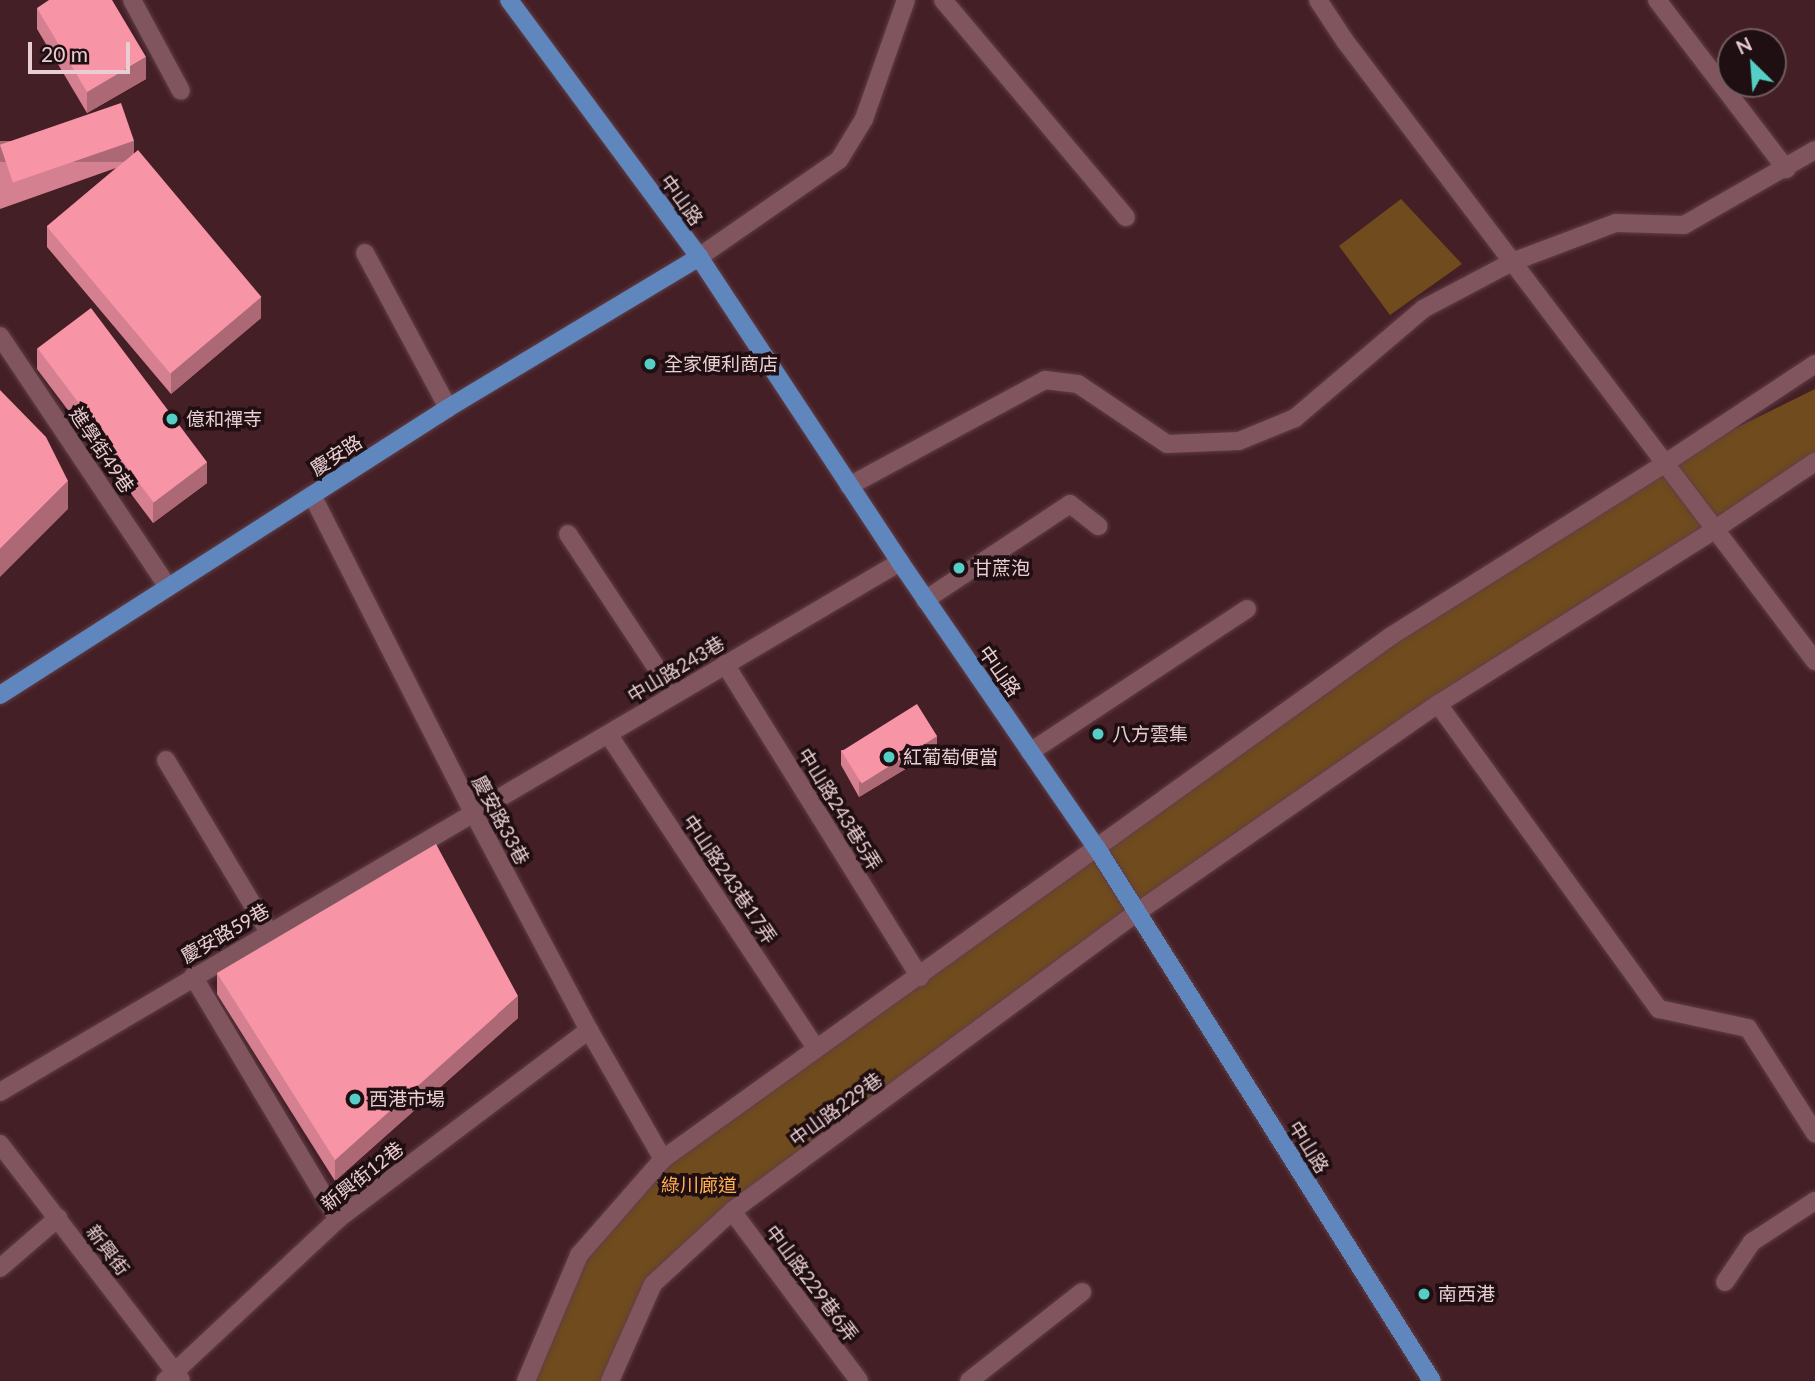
<!DOCTYPE html>
<meta charset="utf-8">
<style>
body{margin:0}
#map{position:relative;width:1815px;height:1381px;overflow:hidden;background:#451f26;font-family:Lato,"Noto Sans TC",sans-serif}
div>[style]{position:absolute}
.green>*{inset:0;background:#704b1d}
.roads{filter:drop-shadow(0 0 2px #5e3e46) drop-shadow(0 0 2px #5e3e46)}
.minor>*{height:18px;margin:-9px;padding:0 9px;transform-origin:9px;border-radius:9px;background:#81555d}
.major>*{height:18px;margin:-9px;padding:0 9px;transform-origin:9px;border-radius:9px;background:#5f87bd}
.wall>*{inset:0;background:#d48090}
.shaded-wall>*{inset:0;background:#ad6875;transform-origin:0 0}
.building>*{inset:0;background:#f795a7;transform-origin:0 0}
.dots>*{width:19px;height:19px;translate:-50% -50%;box-sizing:border-box;border:4px solid #200f12;border-radius:50%}
span{translate:-50% -50%;white-space:nowrap;text-align:center;line-height:1.15;-webkit-text-stroke:7px #200f12;paint-order:stroke}
.street-label{font-size:19px;color:#e8ced2}
.poi-label{font-size:19px;color:#e8ced2}
.left{translate:0 -50%;text-align:left}
.park-label{font-size:19px;color:#ffb051}
.north{position:absolute;left:1717px;top:28px;width:70px;height:70px;box-sizing:border-box;background:#200f12;border:2px solid #705b5f;border-radius:50%;rotate:335deg;font-size:19px;font-weight:700;line-height:28px;text-align:center;color:#e8ced2}
.north::after{content:'';display:block;margin:auto;width:24px;height:32px;background:#55cec5;clip-path:polygon(50% 0,100% 100%,50% 72%,0 100%)}
.scale{position:absolute;left:28px;top:42px;width:102px;height:32px;box-sizing:border-box;border:4px solid #e8ced2;border-top:0;padding-left:9px;font-size:21px;line-height:24px;white-space:nowrap;color:#e8ced2;-webkit-text-stroke:5px #200f12;paint-order:stroke}
</style>
<div id="map">
<div class="green">
<div style="clip-path:polygon(1401px 199px,1462px 264px,1390px 315px,1339px 246px)"></div>
<div style="clip-path:polygon(1815px 389px,1815px 474px,1714px 530px,1438px 704px,732px 1211px,653px 1284px,610px 1381px,526px 1381px,579px 1255px,663px 1159px,1391px 636px,1667px 462px)"></div>
</div>
<div class="roads">
<div class="minor">
<div style="left:132px;top:0;width:103px;rotate:61.7deg"></div>
<div style="left:943px;top:0;width:284px;rotate:49.9deg"></div>
<div style="left:1318px;top:0;width:49px;rotate:56.6deg"></div>
<div style="left:1345px;top:41px;width:778px;rotate:52.84deg"></div>
<div style="left:1657px;top:0;width:213px;rotate:52.6deg"></div>
<div style="left:365px;top:253px;width:176px;rotate:61.8deg"></div>
<div style="left:699px;top:257px;width:170px;rotate:-34.7deg"></div>
<div style="left:839px;top:160px;width:48px;rotate:-58.6deg"></div>
<div style="left:864px;top:119px;width:126px;rotate:-70.6deg"></div>
<div style="left:0;top:336px;width:302px;rotate:56.2deg"></div>
<div style="left:849px;top:486px;width:223px;rotate:-28.4deg"></div>
<div style="left:1045px;top:380px;width:33px;rotate:7deg"></div>
<div style="left:1078px;top:384px;width:107px;rotate:34deg"></div>
<div style="left:1167px;top:444px;width:72px;rotate:-2.4deg"></div>
<div style="left:1239px;top:441px;width:61px;rotate:-22.3deg"></div>
<div style="left:1295px;top:418px;width:168px;rotate:-40.4deg"></div>
<div style="left:1423px;top:309px;width:101px;rotate:-27.8deg"></div>
<div style="left:1512px;top:262px;width:111px;rotate:-20.6deg"></div>
<div style="left:1616px;top:223px;width:68px;rotate:1.7deg"></div>
<div style="left:1684px;top:225px;width:151px;rotate:-29.8deg"></div>
<div style="left:312px;top:495px;width:358px;rotate:63.1deg"></div>
<div style="left:474px;top:814px;width:245px;rotate:62deg"></div>
<div style="left:589px;top:1030px;width:149px;rotate:60.2deg"></div>
<div style="left:568px;top:534px;width:192px;rotate:56.5deg"></div>
<div style="left:925px;top:600px;width:174px;rotate:-33.5deg"></div>
<div style="left:1070px;top:504px;width:36px;rotate:38deg"></div>
<div style="left:725px;top:664px;width:369px;rotate:58.1deg"></div>
<div style="left:1438px;top:704px;width:377px;rotate:54.1deg"></div>
<div style="left:1659px;top:1009px;width:91px;rotate:12.1deg"></div>
<div style="left:1748px;top:1028px;width:125px;rotate:57.5deg"></div>
<div style="left:608px;top:734px;width:377px;rotate:56.5deg"></div>
<div style="left:1030px;top:752px;width:260px;rotate:-33.4deg"></div>
<div style="left:166px;top:760px;width:200px;rotate:59.1deg"></div>
<div style="left:193px;top:976px;width:283px;rotate:59.2deg"></div>
<div style="left:0;top:1092px;width:1044px;rotate:-30.49deg"></div>
<div style="left:0;top:1144px;width:297px;rotate:52.5deg"></div>
<div style="left:732px;top:1211px;width:212px;rotate:53.2deg"></div>
<div style="left:0;top:1268px;width:77px;rotate:-40.8deg"></div>
<div style="left:1725px;top:1282px;width:48px;rotate:-56deg"></div>
<div style="left:1752px;top:1242px;width:75px;rotate:-33.1deg"></div>
<div style="left:165px;top:1381px;width:237px;rotate:-43.1deg"></div>
<div style="left:338px;top:1219px;width:314px;rotate:-37deg"></div>
<div style="left:526px;top:1381px;width:137px;rotate:-67.2deg"></div>
<div style="left:579px;top:1255px;width:128px;rotate:-48.8deg"></div>
<div style="left:663px;top:1159px;width:896px;rotate:-35.69deg"></div>
<div style="left:1391px;top:636px;width:326px;rotate:-32.2deg"></div>
<div style="left:1667px;top:462px;width:178px;rotate:-33.5deg"></div>
<div style="left:610px;top:1381px;width:106px;rotate:-66.1deg"></div>
<div style="left:653px;top:1284px;width:108px;rotate:-42.7deg"></div>
<div style="left:732px;top:1211px;width:502px;rotate:-36.41deg"></div>
<div style="left:1136px;top:913px;width:367px;rotate:-34.7deg"></div>
<div style="left:1438px;top:704px;width:326px;rotate:-32.2deg"></div>
<div style="left:1714px;top:530px;width:122px;rotate:-34deg"></div>
<div style="left:969px;top:1381px;width:144px;rotate:-38.2deg"></div>
</div>
<div class="major">
<div style="left:509px;top:0;width:320px;rotate:53.5deg"></div>
<div style="left:699px;top:257px;width:365px;rotate:56.6deg"></div>
<div style="left:900px;top:562px;width:349px;rotate:55.5deg"></div>
<div style="left:1098px;top:850px;width:627px;rotate:57.83deg"></div>
<div style="left:0;top:695px;width:532px;rotate:-32.64deg"></div>
<div style="left:448px;top:408px;width:293px;rotate:-31deg"></div>
</div>
</div>
<div class="wall">
<div style="clip-path:polygon(37px 8px,146px 79px,87px 113px,37px 29px)"></div>
<div style="clip-path:polygon(0 145px,134px 153px,261px 318px,171px 394px,47px 247px,47px 226px,116px 168px,0 209px)"></div>
<div style="clip-path:polygon(37px 348px,207px 483px,153px 523px,37px 369px)"></div>
<div style="clip-path:polygon(841px 750px,937px 750px,859px 797px,841px 765px)"></div>
<div style="clip-path:polygon(217px 973px,518px 1018px,335px 1181px,217px 994px)"></div>
</div>
<div class="shaded-wall">
<div style="clip-path:polygon(146px 57px,146px 79px,87px 113px,87px 92px)"></div>
<div style="left:134px;top:141px;width:21px;height:142px;rotate:90deg"></div>
<div style="clip-path:polygon(261px 297px,261px 318px,171px 394px,171px 373px)"></div>
<div style="clip-path:polygon(207px 462px,207px 483px,153px 523px,153px 502px)"></div>
<div style="clip-path:polygon(68px 481px,68px 509px,0 577px,0 549px)"></div>
<div style="clip-path:polygon(937px 736px,937px 750px,859px 797px,859px 782px)"></div>
<div style="clip-path:polygon(518px 996px,518px 1018px,335px 1181px,335px 1160px)"></div>
</div>
<div class="building">
<div style="clip-path:polygon(49px 0,112px 0,146px 57px,87px 92px,37px 8px)"></div>
<div style="left:121px;top:103px;width:40px;height:128px;rotate:71deg"></div>
<div style="left:138px;top:150px;width:192px;height:119px;rotate:50deg"></div>
<div style="left:91px;top:308px;width:193px;height:67px;rotate:53deg"></div>
<div style="clip-path:polygon(0 390px,46px 437px,68px 481px,0 549px)"></div>
<div style="left:917px;top:704px;width:38px;height:89px;rotate:58deg"></div>
<div style="clip-path:polygon(436px 844px,518px 996px,335px 1160px,217px 973px)"></div>
</div>
<div class="dots">
<div style="left:650px;top:364px;background:#55cec5"></div>
<div style="left:172px;top:419px;background:#55cec5"></div>
<div style="left:959px;top:568px;background:#55cec5"></div>
<div style="left:1098px;top:734px;background:#55cec5"></div>
<div style="left:889px;top:757px;background:#55cec5"></div>
<div style="left:355px;top:1099px;background:#55cec5"></div>
<div style="left:1424px;top:1294px;background:#55cec5"></div>
</div>
<div class="street-label">
<span style="left:682px;top:200px;rotate:54deg">中山路</span>
<span style="left:102px;top:450px;rotate:56deg">進學街49巷</span>
<span style="left:336px;top:455px;rotate:-33deg">慶安路</span>
<span style="left:676px;top:669px;rotate:-31deg">中山路243巷</span>
<span style="left:1000px;top:671px;rotate:55deg">中山路</span>
<span style="left:840px;top:809px;rotate:58deg">中山路243巷5弄</span>
<span style="left:501px;top:820px;rotate:62deg">慶安路33巷</span>
<span style="left:730px;top:879px;rotate:56deg">中山路243巷17弄</span>
<span style="left:225px;top:933px;rotate:-30deg">慶安路59巷</span>
<span style="left:836px;top:1109px;rotate:-36deg">中山路229巷</span>
<span style="left:1309px;top:1147px;rotate:58deg">中山路</span>
<span style="left:362px;top:1176px;rotate:-38deg">新興街12巷</span>
<span style="left:108px;top:1250px;rotate:53deg">新興街</span>
<span style="left:812px;top:1283px;rotate:53deg">中山路229巷6弄</span>
</div>
<div class="poi-label">
<span class="left" style="left:664px;top:364px">全家便利商店</span>
<span class="left" style="left:186px;top:419px">億和禪寺</span>
<span class="left" style="left:973px;top:568px">甘蔗泡</span>
<span class="left" style="left:1112px;top:734px">八方雲集</span>
<span class="left" style="left:903px;top:757px">紅葡萄便當</span>
<span class="left" style="left:369px;top:1099px">西港市場</span>
<span class="left" style="left:1438px;top:1294px">南西港</span>
</div>
<div class="park-label">
<span style="left:699px;top:1185px">綠川廊道</span>
</div>
<div class="north">N</div>
<div class="scale">20 m</div>
</div>
